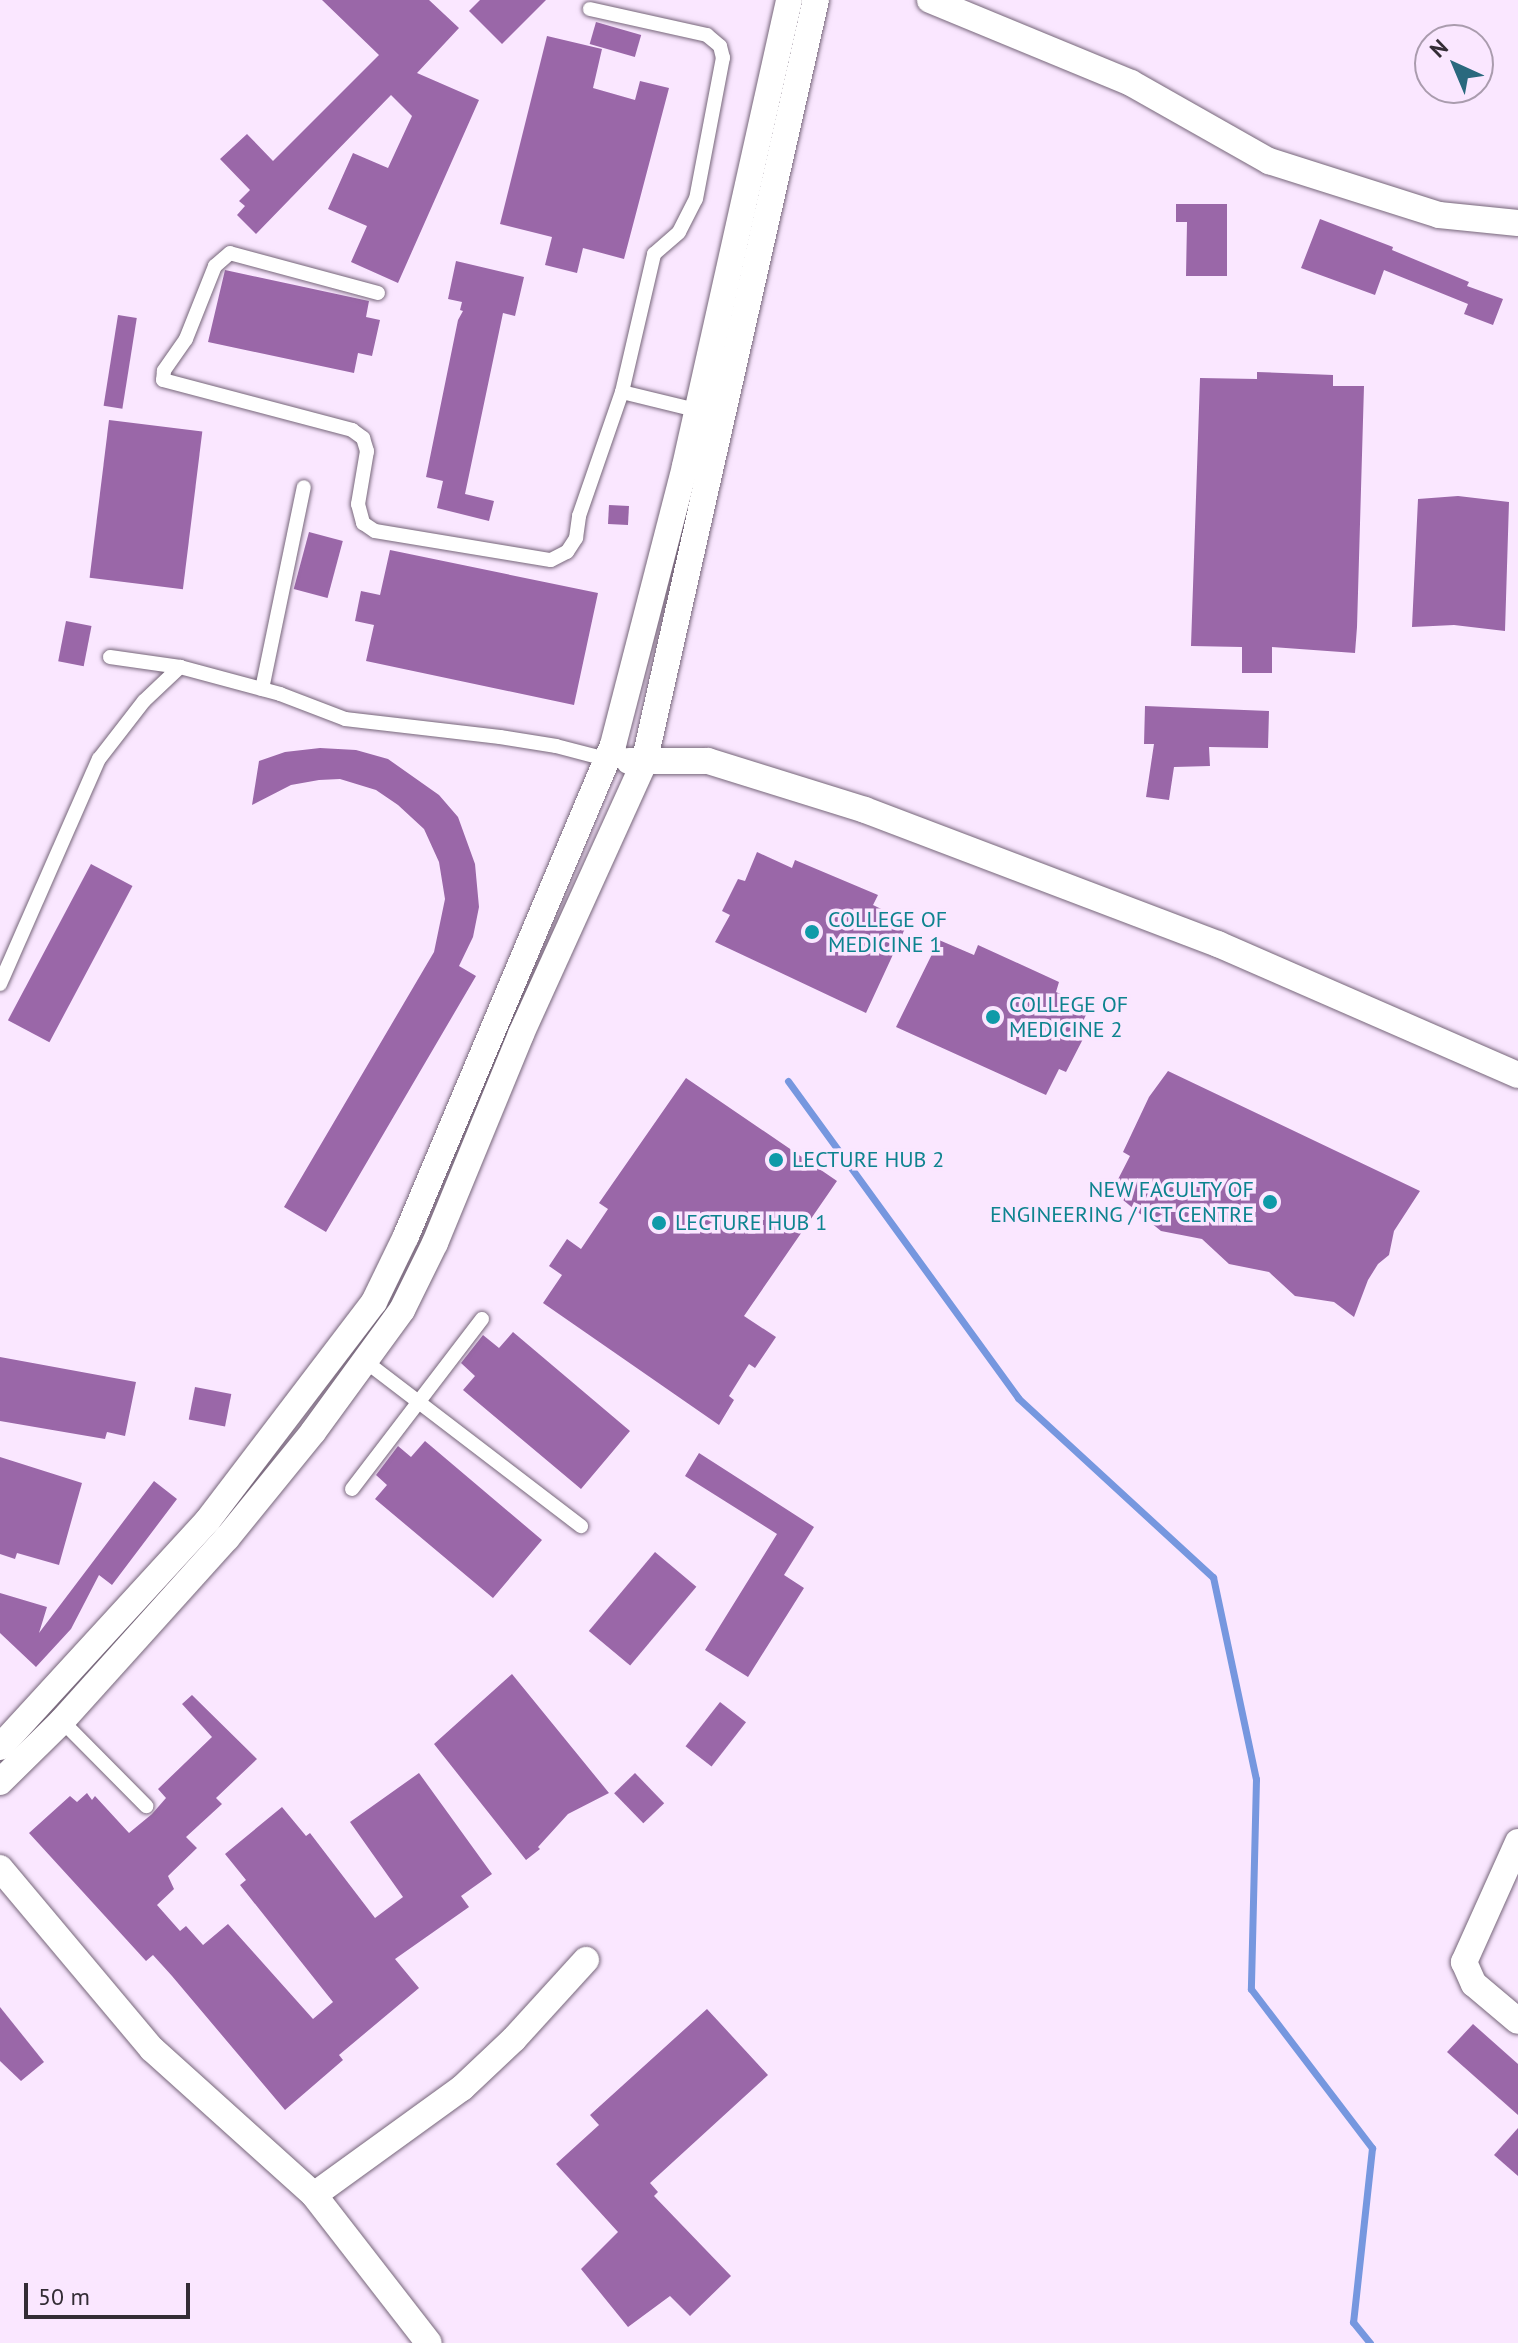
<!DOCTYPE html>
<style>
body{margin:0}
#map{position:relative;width:1518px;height:2343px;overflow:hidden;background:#fae7ff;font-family:"PT Sans",sans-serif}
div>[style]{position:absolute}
.stream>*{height:7px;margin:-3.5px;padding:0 3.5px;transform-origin:3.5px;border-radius:3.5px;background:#7697df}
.building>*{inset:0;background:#9a67a8;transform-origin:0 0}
.roads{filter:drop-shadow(0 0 2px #76667a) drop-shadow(0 0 2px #76667a)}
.service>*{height:14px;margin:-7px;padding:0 7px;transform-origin:7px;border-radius:7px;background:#fff}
.minor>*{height:26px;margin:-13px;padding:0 13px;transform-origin:13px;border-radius:13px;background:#fff}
.dots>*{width:22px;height:22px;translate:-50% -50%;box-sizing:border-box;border:4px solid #fae7ff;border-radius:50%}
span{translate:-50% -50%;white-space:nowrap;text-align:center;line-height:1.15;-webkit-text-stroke:7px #fae7ff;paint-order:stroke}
.culture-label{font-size:22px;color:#0d838f}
.left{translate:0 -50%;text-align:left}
.right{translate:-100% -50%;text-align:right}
.north{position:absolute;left:1414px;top:24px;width:80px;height:80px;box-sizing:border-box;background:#fae7ff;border:2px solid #aa9cae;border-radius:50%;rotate:316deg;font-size:22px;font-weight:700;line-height:32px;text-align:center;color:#332c35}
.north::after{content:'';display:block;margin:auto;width:28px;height:36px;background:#2a697e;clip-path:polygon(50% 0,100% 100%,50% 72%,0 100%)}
.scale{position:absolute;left:24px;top:2283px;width:166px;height:36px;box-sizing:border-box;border:4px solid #332c35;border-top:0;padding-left:10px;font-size:24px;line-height:28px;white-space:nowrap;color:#332c35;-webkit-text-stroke:6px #fae7ff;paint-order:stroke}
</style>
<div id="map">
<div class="stream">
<div style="left:788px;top:1081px;width:392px;rotate:54deg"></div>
<div style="left:1018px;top:1398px;width:265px;rotate:42.6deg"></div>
<div style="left:1213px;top:1577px;width:207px;rotate:78deg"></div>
<div style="left:1256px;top:1779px;width:210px;rotate:91.4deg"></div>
<div style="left:1251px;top:1989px;width:200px;rotate:52.7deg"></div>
<div style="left:1372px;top:2148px;width:175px;rotate:96.2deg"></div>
<div style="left:1353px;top:2322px;width:27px;rotate:51deg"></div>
</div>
<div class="building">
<div style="clip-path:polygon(322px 0,429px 0,459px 28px,417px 73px,479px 100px,398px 283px,351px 262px,367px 226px,328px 209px,353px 153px,388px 168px,412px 116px,391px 95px,256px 234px,237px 215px,245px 206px,239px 201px,250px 190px,220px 159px,247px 134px,273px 161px,379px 55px)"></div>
<div style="clip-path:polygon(480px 0,546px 0,502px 44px,469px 11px)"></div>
<div style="left:596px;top:22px;width:47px;height:23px;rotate:16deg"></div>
<div style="clip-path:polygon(547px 36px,602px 49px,593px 88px,635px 100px,640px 81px,669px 88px,624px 259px,583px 248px,577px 273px,545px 265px,552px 237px,500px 224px)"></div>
<div style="clip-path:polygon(1176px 204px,1227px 204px,1227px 276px,1186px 276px,1187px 222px,1176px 222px)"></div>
<div style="clip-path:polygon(1320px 219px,1393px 247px,1392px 250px,1469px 282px,1467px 286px,1503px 299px,1493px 325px,1464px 314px,1468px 304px,1384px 270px,1375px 295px,1301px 268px)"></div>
<div style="clip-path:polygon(456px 261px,524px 277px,515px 316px,503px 313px,465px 494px,494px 501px,489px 521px,437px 508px,443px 481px,426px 477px,458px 320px,463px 311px,460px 310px,462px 302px,448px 299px)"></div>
<div style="clip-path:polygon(225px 270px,369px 301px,366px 317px,380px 320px,372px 356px,358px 353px,354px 373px,208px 342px)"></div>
<div style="left:118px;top:315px;width:19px;height:92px;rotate:9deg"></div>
<div style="clip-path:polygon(1257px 372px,1333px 375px,1333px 386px,1364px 386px,1357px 627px,1355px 653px,1272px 647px,1272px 673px,1242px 673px,1242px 647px,1191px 646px,1200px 378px,1257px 379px)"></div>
<div style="left:109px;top:420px;width:94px;height:159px;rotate:7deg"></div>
<div style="clip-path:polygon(1458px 496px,1509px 502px,1505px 631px,1454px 625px,1412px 627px,1418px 499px)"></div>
<div style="left:609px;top:505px;width:20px;height:19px;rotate:3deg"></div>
<div style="left:309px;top:532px;width:35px;height:59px;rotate:15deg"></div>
<div style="clip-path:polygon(390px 550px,598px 593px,574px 705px,366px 661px,374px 625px,355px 621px,361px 591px,380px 595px)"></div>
<div style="left:66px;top:621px;width:26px;height:41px;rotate:11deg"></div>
<div style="clip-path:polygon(1145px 706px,1269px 711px,1268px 748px,1209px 747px,1210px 766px,1174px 767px,1169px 800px,1146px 797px,1154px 744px,1144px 744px)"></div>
<div style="clip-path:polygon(320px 748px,356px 750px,388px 759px,439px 795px,458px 817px,475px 864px,479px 907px,473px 937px,459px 966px,476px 976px,326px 1232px,284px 1207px,434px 952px,445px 899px,439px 862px,424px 829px,398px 805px,376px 790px,340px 779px,319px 780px,291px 785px,252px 805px,259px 761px,285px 752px)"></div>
<div style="clip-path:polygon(757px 852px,792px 868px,795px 860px,878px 895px,873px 905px,908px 922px,866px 1013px,715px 942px,730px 915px,722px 911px,738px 879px,745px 881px)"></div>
<div style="left:91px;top:864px;width:47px;height:177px;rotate:28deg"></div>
<div style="clip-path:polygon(939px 940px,974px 955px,978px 945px,1059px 982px,1056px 992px,1090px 1007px,1077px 1033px,1084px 1037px,1066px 1072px,1059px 1069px,1046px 1095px,896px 1027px)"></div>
<div style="clip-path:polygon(1168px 1071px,1420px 1191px,1394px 1231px,1389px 1255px,1378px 1264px,1368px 1280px,1354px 1317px,1334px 1302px,1295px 1296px,1269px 1272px,1229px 1264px,1202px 1239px,1161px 1231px,1112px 1191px,1130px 1156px,1123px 1152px,1149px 1097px)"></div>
<div style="clip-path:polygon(686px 1078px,837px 1181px,744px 1316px,776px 1337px,755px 1368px,749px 1364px,729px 1396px,734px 1400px,719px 1425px,543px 1303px,562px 1275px,549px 1266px,567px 1239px,581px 1249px,608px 1209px,599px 1203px)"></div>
<div style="clip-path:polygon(513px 1332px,630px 1431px,581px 1489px,463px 1390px,475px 1376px,461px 1363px,483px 1335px,499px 1348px)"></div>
<div style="clip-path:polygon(0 1357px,136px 1382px,125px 1436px,107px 1432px,105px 1439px,0 1421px)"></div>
<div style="left:195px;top:1387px;width:37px;height:33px;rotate:11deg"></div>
<div style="clip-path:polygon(425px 1441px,542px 1540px,493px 1598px,375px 1499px,387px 1485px,376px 1475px,398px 1446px,411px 1457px)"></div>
<div style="clip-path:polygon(699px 1453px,814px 1527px,784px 1575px,804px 1588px,748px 1677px,705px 1650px,777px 1534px,685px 1476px)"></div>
<div style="clip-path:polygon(0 1457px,82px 1483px,59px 1565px,17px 1553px,15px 1559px,0 1554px)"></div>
<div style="clip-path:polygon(154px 1481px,177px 1499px,112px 1585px,99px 1575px,71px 1629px,36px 1667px,0 1633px,0 1593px,47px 1607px,39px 1633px)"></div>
<div style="left:655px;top:1552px;width:54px;height:103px;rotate:40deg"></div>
<div style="clip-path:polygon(512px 1674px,609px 1793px,568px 1814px,538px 1847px,540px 1849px,526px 1860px,434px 1744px)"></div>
<div style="clip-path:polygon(192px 1695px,257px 1759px,216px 1798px,222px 1804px,186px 1837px,197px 1848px,168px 1876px,174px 1889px,157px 1905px,180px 1931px,186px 1926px,203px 1945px,228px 1924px,313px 2019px,333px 2002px,240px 1885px,246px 1880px,225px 1854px,282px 1807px,306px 1836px,310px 1833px,375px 1918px,403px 1897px,350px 1822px,419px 1773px,492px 1874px,461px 1896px,469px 1907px,395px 1959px,419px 1988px,339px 2055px,343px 2060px,285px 2110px,172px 1976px,153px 1955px,146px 1961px,29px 1833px,70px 1796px,77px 1802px,87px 1793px,92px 1800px,95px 1796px,129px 1833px,152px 1814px,166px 1798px,158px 1789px,212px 1737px,182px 1704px)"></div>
<div style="left:720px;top:1702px;width:33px;height:56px;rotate:38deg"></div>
<div style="left:635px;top:1773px;width:42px;height:29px;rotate:46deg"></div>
<div style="clip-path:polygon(0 2007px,44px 2062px,21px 2081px,0 2061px)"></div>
<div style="clip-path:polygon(707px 2009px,768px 2075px,650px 2183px,658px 2192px,654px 2196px,731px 2276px,690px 2316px,670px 2296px,628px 2327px,581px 2269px,618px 2232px,556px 2164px,599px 2125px,590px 2115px)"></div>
<div style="clip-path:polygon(1473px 2024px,1518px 2064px,1518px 2115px,1447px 2052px)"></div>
<div style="clip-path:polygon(1518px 2128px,1518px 2176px,1494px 2155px)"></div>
</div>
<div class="roads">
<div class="service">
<div style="left:378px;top:293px;width:153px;rotate:-164.9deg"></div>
<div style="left:230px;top:253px;width:20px;rotate:139deg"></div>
<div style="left:215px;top:266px;width:79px;rotate:111.7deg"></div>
<div style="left:186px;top:339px;width:39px;rotate:125deg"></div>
<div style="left:164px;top:371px;width:9px;rotate:96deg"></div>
<div style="left:163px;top:380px;width:196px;rotate:14.8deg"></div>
<div style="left:352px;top:430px;width:14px;rotate:36deg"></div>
<div style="left:363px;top:438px;width:14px;rotate:73deg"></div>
<div style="left:367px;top:451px;width:54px;rotate:99.6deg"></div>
<div style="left:358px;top:504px;width:20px;rotate:75deg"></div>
<div style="left:363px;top:523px;width:14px;rotate:34deg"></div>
<div style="left:375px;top:531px;width:178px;rotate:9.4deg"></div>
<div style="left:551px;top:560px;width:18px;rotate:-27deg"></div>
<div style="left:567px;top:552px;width:17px;rotate:-57deg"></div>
<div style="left:576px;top:538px;width:22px;rotate:-82deg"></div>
<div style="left:579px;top:516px;width:131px;rotate:-70.9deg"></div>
<div style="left:622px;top:392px;width:142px;rotate:-76.9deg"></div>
<div style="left:654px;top:254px;width:33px;rotate:-41deg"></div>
<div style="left:679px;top:232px;width:37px;rotate:-63deg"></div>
<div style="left:696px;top:199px;width:144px;rotate:-79.2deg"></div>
<div style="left:723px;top:58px;width:12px;rotate:-104deg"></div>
<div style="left:720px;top:46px;width:17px;rotate:-140deg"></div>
<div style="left:707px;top:35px;width:120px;rotate:-167.5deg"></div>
<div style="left:622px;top:392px;width:84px;rotate:13.7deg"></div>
<div style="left:110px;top:657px;width:71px;rotate:8.1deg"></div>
<div style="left:180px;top:667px;width:104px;rotate:15.1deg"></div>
<div style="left:280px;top:694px;width:70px;rotate:21deg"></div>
<div style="left:345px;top:719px;width:156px;rotate:6.6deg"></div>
<div style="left:500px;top:737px;width:57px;rotate:9.1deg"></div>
<div style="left:556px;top:746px;width:52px;rotate:14.6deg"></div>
<div style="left:262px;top:689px;width:206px;rotate:-78.3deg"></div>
<div style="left:0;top:984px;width:246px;rotate:-66.3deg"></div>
<div style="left:99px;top:759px;width:73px;rotate:-52.2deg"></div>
<div style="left:144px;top:701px;width:50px;rotate:-43.4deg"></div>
<div style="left:365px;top:1361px;width:272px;rotate:37.4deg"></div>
<div style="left:352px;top:1489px;width:214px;rotate:-52.6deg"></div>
<div style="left:62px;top:1721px;width:120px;rotate:45.3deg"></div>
</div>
<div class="minor">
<div style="left:930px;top:0;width:217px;rotate:22.4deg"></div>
<div style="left:1131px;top:83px;width:159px;rotate:29.5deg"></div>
<div style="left:1269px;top:161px;width:178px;rotate:17.6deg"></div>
<div style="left:1439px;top:215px;width:79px;rotate:5.8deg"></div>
<div style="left:629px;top:761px;width:79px"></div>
<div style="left:708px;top:761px;width:164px;rotate:17.3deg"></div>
<div style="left:865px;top:810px;width:378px;rotate:20.8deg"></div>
<div style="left:1218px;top:944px;width:327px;rotate:23.6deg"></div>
<div style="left:0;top:1747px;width:308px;rotate:-47.5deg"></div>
<div style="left:208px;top:1520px;width:274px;rotate:-52.7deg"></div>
<div style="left:374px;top:1302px;width:73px;rotate:-64.1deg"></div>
<div style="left:406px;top:1236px;width:533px;rotate:-67.14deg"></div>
<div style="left:613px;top:745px;width:288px;rotate:-75.5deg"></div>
<div style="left:685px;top:466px;width:477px;rotate:-77.4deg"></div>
<div style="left:0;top:1782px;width:87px;rotate:-44.5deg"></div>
<div style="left:62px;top:1721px;width:246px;rotate:-48deg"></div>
<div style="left:227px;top:1538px;width:136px;rotate:-50.9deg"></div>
<div style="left:313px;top:1432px;width:151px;rotate:-53.9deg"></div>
<div style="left:402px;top:1310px;width:75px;rotate:-63.8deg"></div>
<div style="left:435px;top:1243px;width:226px;rotate:-67.6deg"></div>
<div style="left:521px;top:1034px;width:298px;rotate:-65.6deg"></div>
<div style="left:644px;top:763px;width:782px;rotate:-77.3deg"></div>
<div style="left:1518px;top:1842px;width:132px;rotate:114.2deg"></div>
<div style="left:1464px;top:1962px;width:24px;rotate:66deg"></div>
<div style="left:1474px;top:1984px;width:57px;rotate:40.1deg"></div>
<div style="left:0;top:1868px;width:236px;rotate:50deg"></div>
<div style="left:152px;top:2049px;width:218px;rotate:42deg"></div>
<div style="left:314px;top:2195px;width:183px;rotate:-35.9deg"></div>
<div style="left:462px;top:2088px;width:71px;rotate:-43.3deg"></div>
<div style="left:514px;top:2039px;width:107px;rotate:-47.7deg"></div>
<div style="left:314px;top:2195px;width:187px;rotate:52.2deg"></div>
</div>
</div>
<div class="dots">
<div style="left:812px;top:932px;background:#0f9aa8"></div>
<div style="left:993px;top:1017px;background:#0f9aa8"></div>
<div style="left:776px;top:1160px;background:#0f9aa8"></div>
<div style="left:1270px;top:1202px;background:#0f9aa8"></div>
<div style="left:659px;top:1223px;background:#0f9aa8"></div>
</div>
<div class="culture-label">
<span class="left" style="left:828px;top:932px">COLLEGE OF<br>MEDICINE 1</span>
<span class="left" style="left:1009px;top:1017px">COLLEGE OF<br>MEDICINE 2</span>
<span class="left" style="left:792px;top:1160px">LECTURE HUB 2</span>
<span class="right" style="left:1254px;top:1202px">NEW FACULTY OF<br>ENGINEERING / ICT CENTRE</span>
<span class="left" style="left:675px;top:1223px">LECTURE HUB 1</span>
</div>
<div class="north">N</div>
<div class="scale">50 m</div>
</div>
